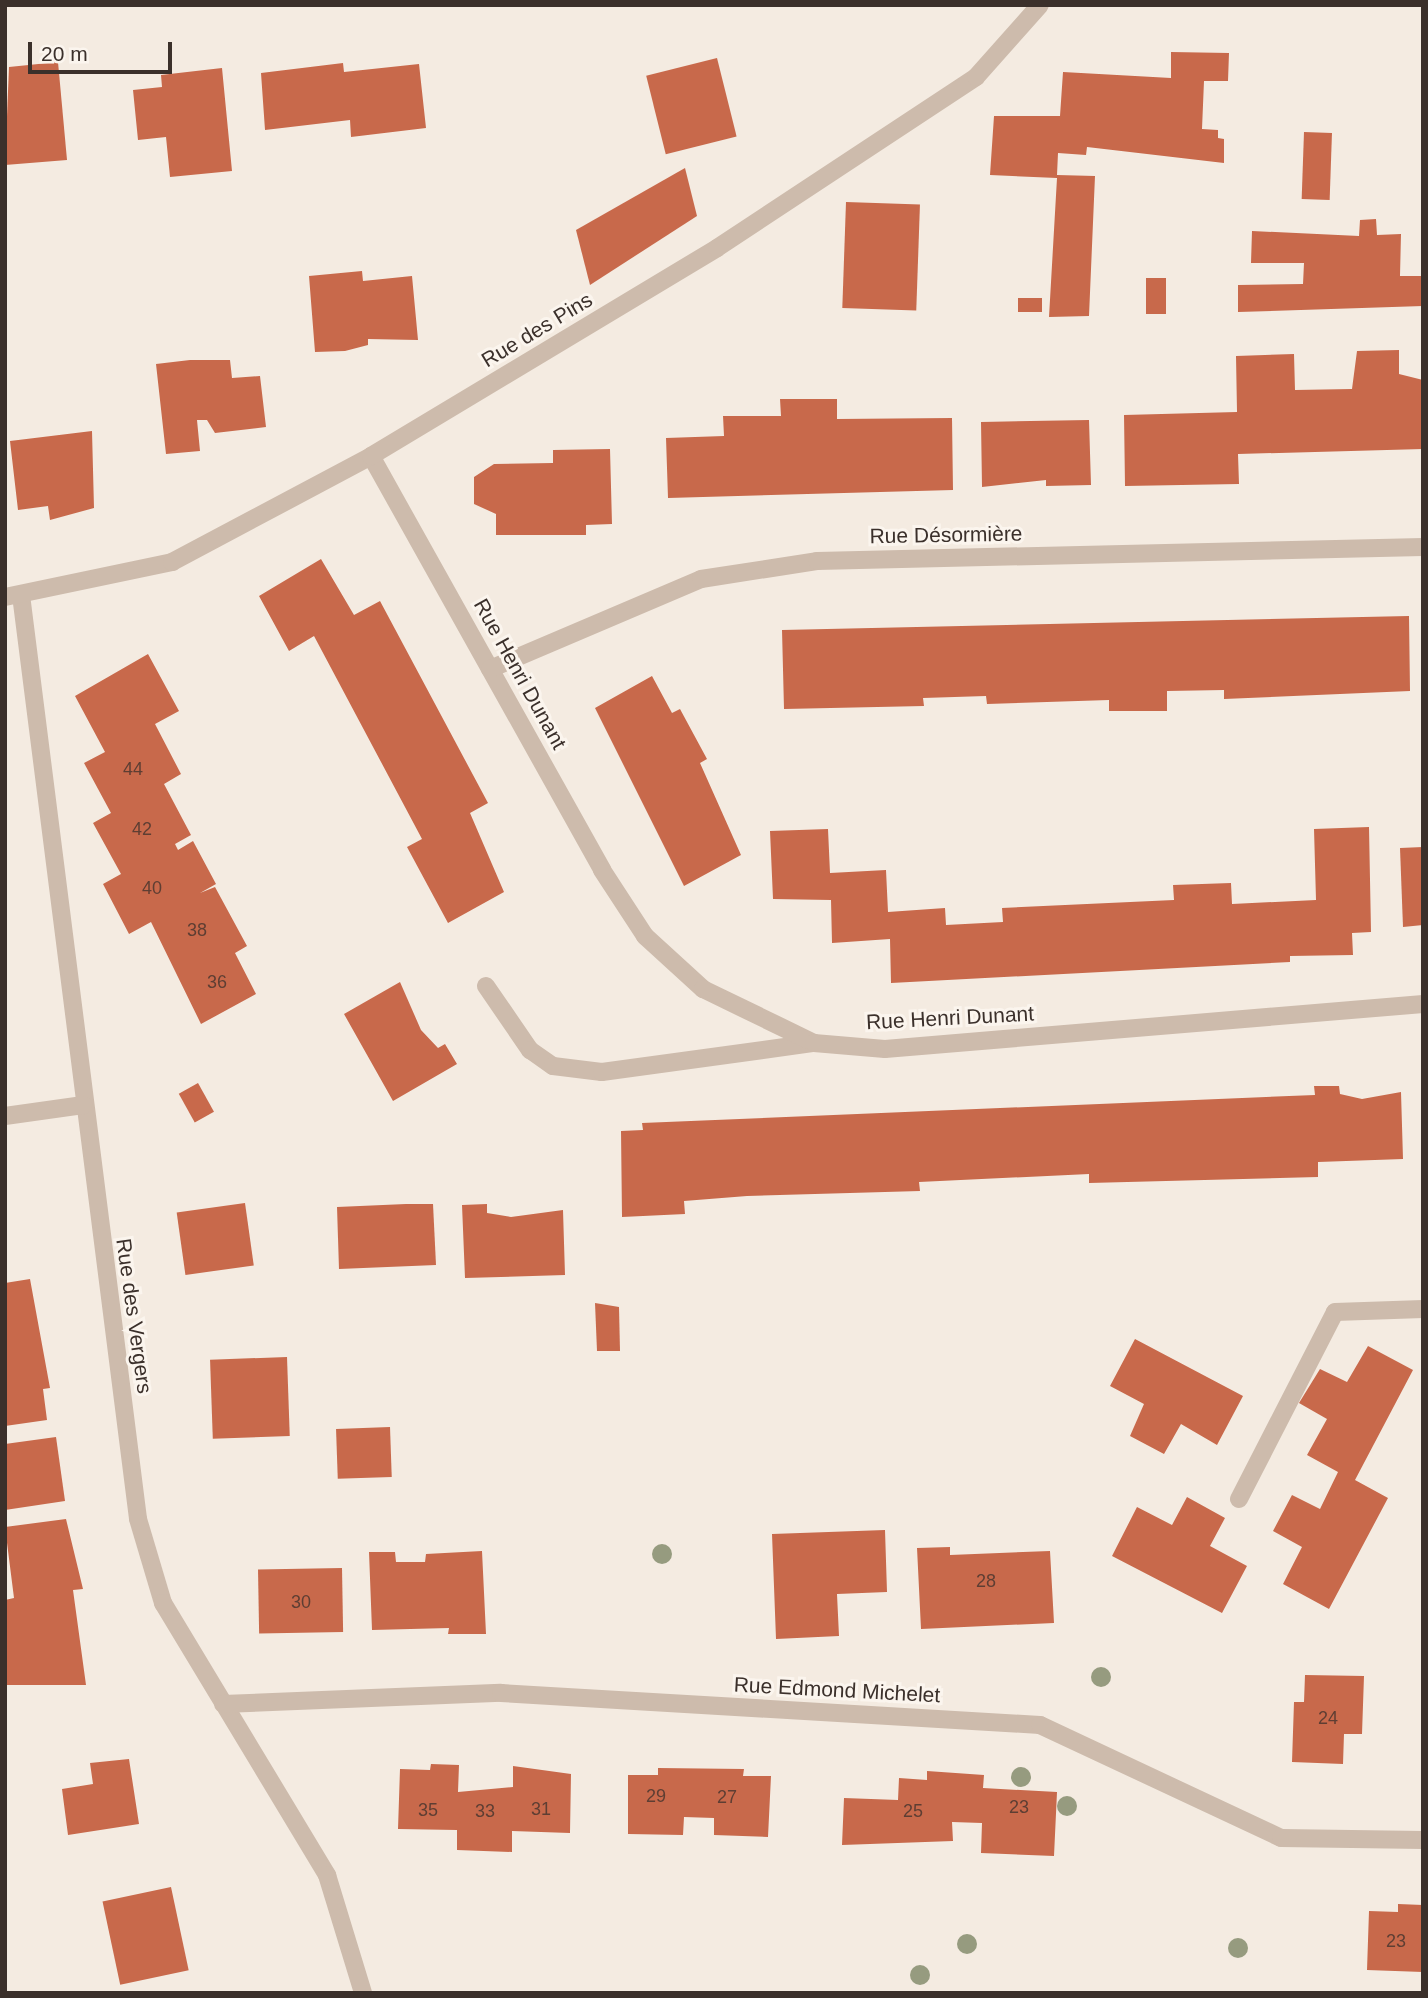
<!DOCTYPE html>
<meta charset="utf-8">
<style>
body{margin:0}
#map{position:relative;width:1428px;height:1998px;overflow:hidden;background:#f4ebe1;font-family:Arial,sans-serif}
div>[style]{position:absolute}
.building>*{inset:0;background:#c8694b;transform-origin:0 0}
.service>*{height:18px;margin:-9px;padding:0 9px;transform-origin:9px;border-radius:9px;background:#cdbbac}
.minor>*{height:18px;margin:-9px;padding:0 9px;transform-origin:9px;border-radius:9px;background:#cdbbac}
.trees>*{width:20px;height:20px;margin:-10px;border-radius:50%;background:#969b7f}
span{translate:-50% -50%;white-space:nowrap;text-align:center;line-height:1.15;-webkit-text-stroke:6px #fbf5ee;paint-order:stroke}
.number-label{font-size:18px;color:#5e3e33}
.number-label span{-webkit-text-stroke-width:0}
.street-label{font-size:21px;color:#3b302b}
.frame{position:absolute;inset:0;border:7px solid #3b302b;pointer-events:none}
.scale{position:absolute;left:28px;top:42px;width:144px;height:32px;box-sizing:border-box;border:4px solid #3b302b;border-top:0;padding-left:9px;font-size:21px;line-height:24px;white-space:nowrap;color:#3b302b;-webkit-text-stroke:5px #fbf5ee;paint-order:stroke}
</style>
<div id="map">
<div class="building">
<div style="clip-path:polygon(1171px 52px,1229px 53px,1228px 81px,1204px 81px,1202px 129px,1218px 130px,1218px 138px,1224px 139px,1224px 163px,1087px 147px,1086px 155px,1058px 153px,1057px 175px,1095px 176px,1089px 316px,1049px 317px,1057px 178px,990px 175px,994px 116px,1060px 116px,1063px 72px,1171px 78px)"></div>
<div style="left:717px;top:58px;width:81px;height:73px;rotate:76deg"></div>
<div style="clip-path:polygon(58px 62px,67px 160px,5px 165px,9px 67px)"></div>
<div style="clip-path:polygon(343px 63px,344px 72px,419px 64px,426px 128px,351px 137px,350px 120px,265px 130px,261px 73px)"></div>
<div style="clip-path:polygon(222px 68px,232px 171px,170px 177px,166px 137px,138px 140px,133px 90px,162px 87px,161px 75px)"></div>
<div style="left:1304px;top:132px;width:28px;height:67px;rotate:2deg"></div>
<div style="clip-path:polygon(685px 168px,697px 216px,590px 285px,576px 230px)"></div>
<div style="left:846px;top:202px;width:74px;height:106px;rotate:2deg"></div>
<div style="clip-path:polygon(1376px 219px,1377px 235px,1401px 234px,1400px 276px,1423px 276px,1423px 306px,1238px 312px,1238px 285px,1303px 284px,1304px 263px,1251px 263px,1252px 231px,1359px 236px,1360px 220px)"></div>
<div style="clip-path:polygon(362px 271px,363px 281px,412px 276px,418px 340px,368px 339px,368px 345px,345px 351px,315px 352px,309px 276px)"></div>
<div style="left:1146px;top:278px;width:20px;height:36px"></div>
<div style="left:1018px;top:298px;width:24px;height:14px"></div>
<div style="clip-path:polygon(1399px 350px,1399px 374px,1423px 380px,1423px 449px,1238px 454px,1239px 484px,1125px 486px,1124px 415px,1237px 412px,1236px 356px,1294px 354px,1295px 390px,1352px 389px,1357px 351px)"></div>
<div style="clip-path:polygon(190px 360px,230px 360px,232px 378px,260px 376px,266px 427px,215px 433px,207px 420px,197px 420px,200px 451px,166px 454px,156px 364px)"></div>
<div style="clip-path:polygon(780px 399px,837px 399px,837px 419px,952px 418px,953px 490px,668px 498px,666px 438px,724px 436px,723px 416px,781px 416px)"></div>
<div style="clip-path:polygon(1089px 420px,1091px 485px,1046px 486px,1046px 480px,982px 487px,981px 422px)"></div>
<div style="clip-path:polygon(92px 431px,94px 508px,50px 520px,48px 506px,18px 510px,10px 441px)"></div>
<div style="clip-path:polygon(610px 449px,612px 524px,586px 525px,586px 535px,496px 535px,496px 514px,474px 504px,474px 477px,494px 464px,553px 463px,553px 450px)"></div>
<div style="clip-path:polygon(321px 559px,354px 615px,380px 601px,488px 803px,470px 813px,504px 892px,448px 923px,407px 847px,422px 839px,314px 636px,289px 651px,259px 596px)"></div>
<div style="clip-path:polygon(1409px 616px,1410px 691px,1224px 699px,1224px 690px,1167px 691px,1167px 711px,1109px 711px,1109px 700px,987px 704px,986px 696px,923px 698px,924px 706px,784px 709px,782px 630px)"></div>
<div style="clip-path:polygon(148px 654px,179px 711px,155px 724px,181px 774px,164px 784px,191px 835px,175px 844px,178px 850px,193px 841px,216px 884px,200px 893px,215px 887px,247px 946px,235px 953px,256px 994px,201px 1024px,151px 922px,129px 934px,103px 884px,121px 874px,93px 823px,111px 813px,84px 763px,105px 752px,75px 696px)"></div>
<div style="clip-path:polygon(652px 676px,672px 713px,680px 709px,707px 759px,700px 763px,741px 855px,684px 886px,595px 708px)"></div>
<div style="clip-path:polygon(1369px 827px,1371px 932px,1352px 933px,1353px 955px,1290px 956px,1290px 962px,891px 983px,890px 939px,832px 943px,831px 900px,773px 899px,770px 831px,828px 829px,830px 873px,886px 870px,888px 912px,945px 908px,946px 925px,1003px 922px,1002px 908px,1174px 900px,1173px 885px,1231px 883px,1232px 904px,1316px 900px,1314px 829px)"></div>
<div style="clip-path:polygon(1423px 847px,1423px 925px,1403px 927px,1400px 848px)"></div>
<div style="clip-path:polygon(400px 982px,421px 1030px,438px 1048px,445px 1044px,457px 1064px,393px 1101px,344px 1014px)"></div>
<div style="left:198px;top:1083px;width:33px;height:22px;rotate:61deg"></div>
<div style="clip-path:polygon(1314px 1086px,1339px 1086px,1340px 1094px,1362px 1099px,1401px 1092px,1403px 1159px,1318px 1162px,1318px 1177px,1089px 1183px,1089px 1174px,919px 1182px,920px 1191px,747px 1196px,684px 1201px,685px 1214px,622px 1217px,621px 1131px,643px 1130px,642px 1123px,1315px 1095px)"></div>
<div style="left:245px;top:1203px;width:63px;height:69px;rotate:82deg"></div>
<div style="clip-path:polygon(406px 1204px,433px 1204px,436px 1265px,339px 1269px,337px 1207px)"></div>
<div style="clip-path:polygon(487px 1204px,487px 1213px,511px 1217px,563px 1210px,565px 1275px,465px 1278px,462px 1205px)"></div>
<div style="clip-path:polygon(30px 1279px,50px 1388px,43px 1389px,47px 1420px,5px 1426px,5px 1283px)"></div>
<div style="clip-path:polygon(595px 1303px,619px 1307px,620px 1351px,597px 1351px)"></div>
<div style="clip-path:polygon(1135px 1339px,1243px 1396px,1217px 1445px,1181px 1424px,1164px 1454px,1130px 1436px,1144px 1404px,1110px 1386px)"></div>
<div style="clip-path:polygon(1368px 1346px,1413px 1370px,1355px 1480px,1388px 1498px,1329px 1609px,1283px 1584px,1302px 1547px,1273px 1531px,1292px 1495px,1320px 1509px,1338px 1472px,1307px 1455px,1327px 1419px,1299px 1403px,1320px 1369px,1347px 1382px)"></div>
<div style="left:287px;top:1357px;width:79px;height:77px;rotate:88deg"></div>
<div style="left:390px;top:1427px;width:50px;height:54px;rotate:88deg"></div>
<div style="clip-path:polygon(56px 1437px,65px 1501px,5px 1510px,5px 1444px)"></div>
<div style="clip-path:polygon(1187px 1497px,1225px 1518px,1210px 1546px,1247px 1566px,1222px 1613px,1112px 1556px,1137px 1507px,1172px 1525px)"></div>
<div style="clip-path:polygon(66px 1519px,83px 1589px,73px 1590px,86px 1685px,5px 1685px,5px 1600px,14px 1598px,5px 1527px)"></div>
<div style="clip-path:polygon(885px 1530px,887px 1592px,837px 1594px,839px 1636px,776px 1639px,772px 1534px)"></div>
<div style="clip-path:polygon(950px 1547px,950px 1555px,1050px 1551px,1054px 1623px,921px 1629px,917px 1548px)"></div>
<div style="clip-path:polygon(482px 1551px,486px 1634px,448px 1634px,449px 1628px,372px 1630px,369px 1552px,395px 1552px,396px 1562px,425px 1562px,426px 1554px)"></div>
<div style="left:342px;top:1568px;width:64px;height:84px;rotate:89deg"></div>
<div style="clip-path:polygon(1305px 1675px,1364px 1676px,1362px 1734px,1344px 1734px,1343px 1764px,1292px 1762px,1294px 1702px,1304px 1702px)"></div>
<div style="clip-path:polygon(129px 1759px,139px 1824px,68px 1835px,62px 1789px,93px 1784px,90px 1763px)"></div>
<div style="clip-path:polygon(431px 1764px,459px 1765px,458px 1792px,513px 1787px,513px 1766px,571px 1774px,570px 1833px,512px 1831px,512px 1852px,457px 1850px,457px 1830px,398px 1829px,400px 1769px,430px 1770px)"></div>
<div style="clip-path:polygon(658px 1768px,744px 1769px,743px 1776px,771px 1776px,768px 1837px,714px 1835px,714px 1818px,684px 1817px,683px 1835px,628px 1834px,628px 1775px,658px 1775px)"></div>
<div style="clip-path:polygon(927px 1771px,984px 1775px,983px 1788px,1057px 1792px,1054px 1856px,981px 1853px,982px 1823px,952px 1822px,953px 1841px,842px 1845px,844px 1798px,898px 1800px,899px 1778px,927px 1780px)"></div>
<div style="left:171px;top:1887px;width:85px;height:70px;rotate:78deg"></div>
<div style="clip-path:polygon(1398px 1904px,1423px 1905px,1423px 1972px,1367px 1970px,1369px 1911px,1398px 1912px)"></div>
</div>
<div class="service">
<div style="left:486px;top:986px;width:78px;rotate:55.5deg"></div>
<div style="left:530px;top:1050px;width:28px;rotate:35deg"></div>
<div style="left:553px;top:1066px;width:49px;rotate:7deg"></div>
<div style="left:602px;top:1072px;width:214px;rotate:-7.8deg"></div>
<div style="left:1239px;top:1499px;width:210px;rotate:-62.8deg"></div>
<div style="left:1335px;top:1312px;width:88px;rotate:-2deg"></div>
</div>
<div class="minor">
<div style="left:371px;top:456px;width:474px;rotate:60.8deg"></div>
<div style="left:602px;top:870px;width:79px;rotate:56.9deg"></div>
<div style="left:645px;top:936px;width:79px;rotate:42.4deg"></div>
<div style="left:703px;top:989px;width:123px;rotate:25.9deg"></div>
<div style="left:814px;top:1043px;width:71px;rotate:4.8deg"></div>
<div style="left:885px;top:1049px;width:540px;rotate:-4.78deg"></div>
<div style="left:21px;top:595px;width:931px;rotate:82.78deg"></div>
<div style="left:138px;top:1519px;width:88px;rotate:73.4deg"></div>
<div style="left:163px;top:1603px;width:318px;rotate:58.9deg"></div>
<div style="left:327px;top:1875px;width:123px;rotate:73deg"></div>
<div style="left:5px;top:597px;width:171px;rotate:-11.8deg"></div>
<div style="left:172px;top:562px;width:225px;rotate:-28deg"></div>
<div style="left:371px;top:456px;width:404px;rotate:-31deg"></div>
<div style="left:717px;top:248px;width:310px;rotate:-33.4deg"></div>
<div style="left:976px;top:77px;width:96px;rotate:-48.4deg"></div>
<div style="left:490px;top:669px;width:229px;rotate:-23.1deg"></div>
<div style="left:701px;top:579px;width:117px;rotate:-8.8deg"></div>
<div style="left:817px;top:561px;width:606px;rotate:-1.32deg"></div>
<div style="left:5px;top:1116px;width:79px;rotate:-8deg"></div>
<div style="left:223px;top:1704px;width:278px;rotate:-2.3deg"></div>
<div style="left:501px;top:1693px;width:540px;rotate:3.4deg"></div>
<div style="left:1040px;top:1725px;width:266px;rotate:25.1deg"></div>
<div style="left:1281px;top:1838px;width:142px;rotate:0.8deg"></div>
</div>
<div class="trees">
<div style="left:662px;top:1554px"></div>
<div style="left:1101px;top:1677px"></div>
<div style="left:1021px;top:1777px"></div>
<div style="left:1067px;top:1806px"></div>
<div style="left:967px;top:1944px"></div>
<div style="left:1238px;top:1948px"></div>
<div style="left:920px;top:1975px"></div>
</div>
<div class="number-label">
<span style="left:133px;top:769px">44</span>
<span style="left:142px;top:829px">42</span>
<span style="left:152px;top:888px">40</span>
<span style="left:197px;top:930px">38</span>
<span style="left:217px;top:982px">36</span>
<span style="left:986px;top:1581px">28</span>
<span style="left:301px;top:1602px">30</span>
<span style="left:1328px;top:1718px">24</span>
<span style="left:656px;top:1796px">29</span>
<span style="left:727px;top:1797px">27</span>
<span style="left:1019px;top:1807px">23</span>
<span style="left:541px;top:1809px">31</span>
<span style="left:428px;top:1810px">35</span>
<span style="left:485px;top:1811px">33</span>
<span style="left:913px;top:1811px">25</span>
<span style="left:1396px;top:1941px">23</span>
</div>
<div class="street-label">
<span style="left:537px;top:330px;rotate:-31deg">Rue des Pins</span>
<span style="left:946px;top:535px;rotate:-1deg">Rue Désormière</span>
<span style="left:520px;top:674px;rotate:61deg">Rue Henri Dunant</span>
<span style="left:950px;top:1018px;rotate:-3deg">Rue Henri Dunant</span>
<span style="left:134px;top:1316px;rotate:82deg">Rue des Vergers</span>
<span style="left:837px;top:1690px;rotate:3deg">Rue Edmond Michelet</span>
</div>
<div class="frame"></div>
<div class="scale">20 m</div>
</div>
